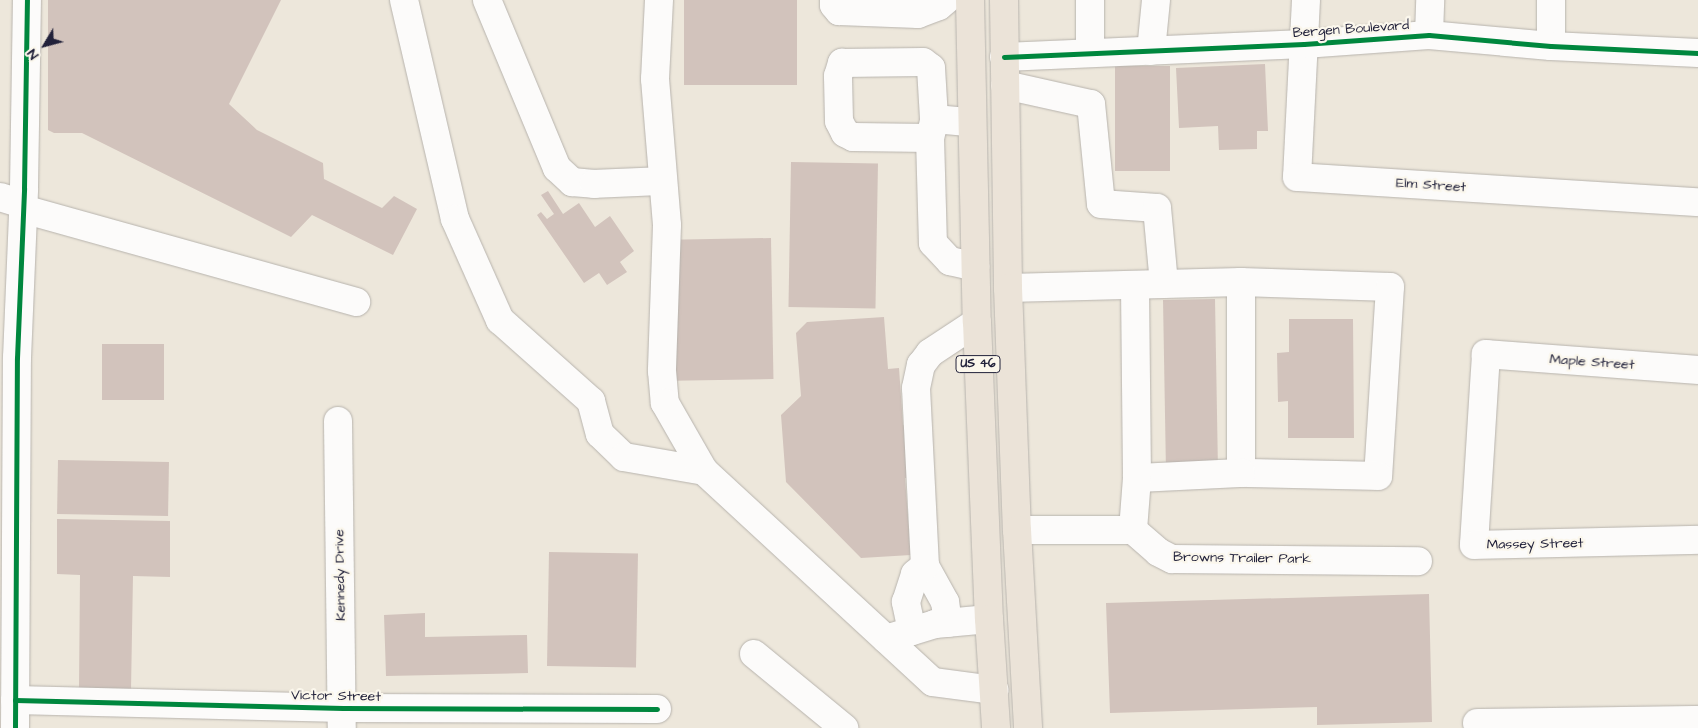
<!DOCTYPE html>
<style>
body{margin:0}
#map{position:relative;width:1698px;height:728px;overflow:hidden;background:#ede7db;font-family:"Architects Daughter",sans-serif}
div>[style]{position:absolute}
.building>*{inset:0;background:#d2c3bc;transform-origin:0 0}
.roads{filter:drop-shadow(0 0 1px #b7b3ad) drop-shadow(0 0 1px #b7b3ad)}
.minor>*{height:28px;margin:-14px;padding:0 14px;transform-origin:14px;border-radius:14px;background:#fcfbfa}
.highway>*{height:28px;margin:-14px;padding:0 14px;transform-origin:14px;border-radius:14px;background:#ebe3d8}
.cycleway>*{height:5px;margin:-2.5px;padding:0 2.5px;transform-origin:2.5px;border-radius:2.5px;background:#00873e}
span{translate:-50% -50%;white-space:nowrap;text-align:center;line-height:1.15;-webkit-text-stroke:4.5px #fbf7ec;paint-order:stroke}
.shield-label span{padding:1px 4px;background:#fbf7ec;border:1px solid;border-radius:4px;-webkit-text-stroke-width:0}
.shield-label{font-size:12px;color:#22223b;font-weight:700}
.street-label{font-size:14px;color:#22223b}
.north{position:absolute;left:20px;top:20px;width:50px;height:50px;-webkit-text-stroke:4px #fbf7ec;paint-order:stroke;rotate:233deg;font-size:14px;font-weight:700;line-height:20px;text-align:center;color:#22223b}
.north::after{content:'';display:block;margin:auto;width:18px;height:22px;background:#22223b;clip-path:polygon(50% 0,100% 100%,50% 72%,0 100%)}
</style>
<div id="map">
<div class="building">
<div style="clip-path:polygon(48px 0,281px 0,229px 104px,257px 130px,323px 163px,324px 179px,382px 208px,394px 196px,417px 209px,393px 255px,312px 215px,291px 237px,82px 133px,54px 133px,48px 130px)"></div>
<div style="left:684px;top:0;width:113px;height:85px"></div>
<div style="clip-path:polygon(1265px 64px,1268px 131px,1257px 131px,1257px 149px,1219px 150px,1218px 126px,1179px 128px,1176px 68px)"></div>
<div style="left:1115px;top:66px;width:55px;height:105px"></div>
<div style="left:791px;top:162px;width:87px;height:145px;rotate:1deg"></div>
<div style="clip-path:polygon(548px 191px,563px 214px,579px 203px,595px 227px,610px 216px,634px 251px,620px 262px,627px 272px,607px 285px,599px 273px,584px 283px,537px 215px,541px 212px,547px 219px,554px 214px,541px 195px)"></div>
<div style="left:771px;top:238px;width:141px;height:100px;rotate:89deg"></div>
<div style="left:1215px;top:299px;width:166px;height:52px;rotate:89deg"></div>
<div style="clip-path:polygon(884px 317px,888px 369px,899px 368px,903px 425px,929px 423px,933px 477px,905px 478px,911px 555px,861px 558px,786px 482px,781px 415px,801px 396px,796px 333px,807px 322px)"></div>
<div style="clip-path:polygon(1289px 319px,1353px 319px,1354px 438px,1288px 438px,1288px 401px,1278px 402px,1277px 353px,1289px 352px)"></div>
<div style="left:164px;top:344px;width:56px;height:62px;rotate:90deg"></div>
<div style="left:58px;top:460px;width:111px;height:54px;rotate:1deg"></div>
<div style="clip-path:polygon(57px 519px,170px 521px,170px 577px,133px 576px,131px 690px,79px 689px,80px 575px,57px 574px)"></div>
<div style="left:549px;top:552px;width:89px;height:114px;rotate:1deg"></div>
<div style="clip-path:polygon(1429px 594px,1432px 722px,1317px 725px,1317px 707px,1110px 713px,1106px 603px)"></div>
<div style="clip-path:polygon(425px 613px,425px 637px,527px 635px,528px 673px,386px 676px,384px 615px)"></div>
</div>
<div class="roads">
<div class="minor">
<div style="left:404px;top:0;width:225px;rotate:76.9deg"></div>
<div style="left:455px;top:219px;width:111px;rotate:66deg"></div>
<div style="left:500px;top:320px;width:122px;rotate:41.7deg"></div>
<div style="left:591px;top:401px;width:34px;rotate:75deg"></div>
<div style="left:600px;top:434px;width:33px;rotate:44deg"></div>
<div style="left:624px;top:457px;width:81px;rotate:9.9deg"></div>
<div style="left:487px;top:0;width:182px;rotate:67.4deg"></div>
<div style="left:557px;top:168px;width:21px;rotate:43deg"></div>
<div style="left:572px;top:182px;width:22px;rotate:5deg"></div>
<div style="left:594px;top:184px;width:69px;rotate:-2.5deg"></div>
<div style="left:659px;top:0;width:79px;rotate:92.9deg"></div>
<div style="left:655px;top:79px;width:146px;rotate:85.3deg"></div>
<div style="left:667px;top:225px;width:146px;rotate:92deg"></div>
<div style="left:662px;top:371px;width:32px;rotate:85deg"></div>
<div style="left:665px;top:403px;width:78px;rotate:60.2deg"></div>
<div style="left:704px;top:471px;width:311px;rotate:42.7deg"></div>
<div style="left:933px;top:682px;width:62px;rotate:7.5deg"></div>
<div style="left:834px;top:0;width:5px;rotate:90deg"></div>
<div style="left:834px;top:5px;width:8px;rotate:50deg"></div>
<div style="left:839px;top:11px;width:79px;rotate:2.2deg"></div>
<div style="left:918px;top:14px;width:22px;rotate:-21deg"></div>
<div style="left:939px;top:6px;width:9px;rotate:-41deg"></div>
<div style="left:1306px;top:0;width:177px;rotate:92.9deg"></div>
<div style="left:1297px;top:177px;width:402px;rotate:3.6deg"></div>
<div style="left:1551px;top:0;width:46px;rotate:90deg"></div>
<div style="left:1429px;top:35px;width:35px;rotate:-88deg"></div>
<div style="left:1151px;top:51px;width:51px;rotate:-84.4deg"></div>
<div style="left:1090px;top:53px;width:53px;rotate:-90deg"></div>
<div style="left:1004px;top:57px;width:300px;rotate:-2.5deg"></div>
<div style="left:1304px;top:44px;width:125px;rotate:-4.1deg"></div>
<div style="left:1429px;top:35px;width:122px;rotate:5.2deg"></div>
<div style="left:1551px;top:46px;width:147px;rotate:2.7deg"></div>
<div style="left:1005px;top:85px;width:88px;rotate:12.5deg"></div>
<div style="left:1091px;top:104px;width:100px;rotate:84.3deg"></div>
<div style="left:1101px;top:204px;width:56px;rotate:4.1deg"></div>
<div style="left:1157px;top:208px;width:76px;rotate:84.7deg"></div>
<div style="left:934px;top:121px;width:17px;rotate:103deg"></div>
<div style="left:930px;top:138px;width:105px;rotate:88.4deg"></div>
<div style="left:933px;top:243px;width:25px;rotate:47deg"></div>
<div style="left:950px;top:261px;width:26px;rotate:13deg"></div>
<div style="left:930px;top:138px;width:77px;rotate:-179.3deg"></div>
<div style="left:853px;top:137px;width:9px;rotate:-153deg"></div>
<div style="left:845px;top:133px;width:13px;rotate:-117deg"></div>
<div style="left:839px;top:121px;width:45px;rotate:-91.3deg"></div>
<div style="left:838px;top:76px;width:14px;rotate:-73deg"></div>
<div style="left:842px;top:63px;width:81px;rotate:-0.7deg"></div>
<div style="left:923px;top:62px;width:10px;rotate:37deg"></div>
<div style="left:931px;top:68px;width:51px;rotate:86.6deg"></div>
<div style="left:934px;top:119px;width:37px;rotate:5deg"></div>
<div style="left:0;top:197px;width:24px;rotate:17deg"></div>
<div style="left:23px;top:209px;width:346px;rotate:15.6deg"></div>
<div style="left:1008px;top:288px;width:233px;rotate:-1.5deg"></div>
<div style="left:1241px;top:282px;width:149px;rotate:1.9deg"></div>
<div style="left:1390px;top:287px;width:189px;rotate:93.6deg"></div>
<div style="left:1378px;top:476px;width:137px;rotate:-178.7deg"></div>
<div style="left:1241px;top:473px;width:191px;rotate:-90deg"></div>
<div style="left:1698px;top:370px;width:213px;rotate:-175.7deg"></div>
<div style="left:1486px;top:354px;width:191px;rotate:93.6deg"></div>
<div style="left:1474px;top:545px;width:224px;rotate:-1.3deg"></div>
<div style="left:338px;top:421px;width:307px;rotate:89.3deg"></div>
<div style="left:1137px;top:478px;width:104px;rotate:-2.8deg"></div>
<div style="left:1017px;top:530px;width:116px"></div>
<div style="left:1133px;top:530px;width:33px;rotate:41deg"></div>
<div style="left:1158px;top:552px;width:16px;rotate:27deg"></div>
<div style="left:1172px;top:559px;width:246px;rotate:0.5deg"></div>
<div style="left:1133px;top:530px;width:52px;rotate:-85.6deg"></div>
<div style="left:1137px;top:478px;width:193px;rotate:-90.6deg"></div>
<div style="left:948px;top:623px;width:21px;rotate:-98deg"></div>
<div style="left:945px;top:602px;width:41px;rotate:-119.1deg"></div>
<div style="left:925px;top:566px;width:178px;rotate:-92.9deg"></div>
<div style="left:916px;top:388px;width:24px;rotate:-78deg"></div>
<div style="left:921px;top:365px;width:15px;rotate:-53deg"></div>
<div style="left:930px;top:353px;width:56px;rotate:-33.4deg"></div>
<div style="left:912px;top:631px;width:30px;rotate:-102deg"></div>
<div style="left:906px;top:602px;width:29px;rotate:-72deg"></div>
<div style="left:915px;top:574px;width:13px;rotate:-39deg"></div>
<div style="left:886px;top:639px;width:51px;rotate:-17deg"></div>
<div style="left:935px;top:624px;width:54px;rotate:-5.3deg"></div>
<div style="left:754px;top:654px;width:117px;rotate:39.4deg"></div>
<div style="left:15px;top:700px;width:328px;rotate:1.4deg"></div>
<div style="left:343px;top:708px;width:314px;rotate:0.2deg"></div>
<div style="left:1477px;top:723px;width:221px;rotate:-0.8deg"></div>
<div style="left:15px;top:728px;width:370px;rotate:-89.7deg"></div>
<div style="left:17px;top:358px;width:170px;rotate:-87.6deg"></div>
<div style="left:24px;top:188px;width:188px;rotate:-89.1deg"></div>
</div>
<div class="highway">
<div style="left:970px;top:0;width:322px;rotate:88.8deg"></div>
<div style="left:977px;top:322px;width:297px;rotate:87.7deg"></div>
<div style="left:989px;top:619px;width:109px;rotate:86.3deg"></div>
<div style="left:1004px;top:0;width:288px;rotate:89.2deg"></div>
<div style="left:1008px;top:288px;width:242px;rotate:87.9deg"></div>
<div style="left:1017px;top:530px;width:198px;rotate:86.8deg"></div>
</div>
</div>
<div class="cycleway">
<div style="left:1004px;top:57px;width:300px;rotate:-2.5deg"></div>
<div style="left:1304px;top:44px;width:125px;rotate:-4.1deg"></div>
<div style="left:1429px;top:35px;width:122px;rotate:5.2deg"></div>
<div style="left:1551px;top:46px;width:147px;rotate:2.7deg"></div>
<div style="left:15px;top:700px;width:328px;rotate:1.4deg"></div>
<div style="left:343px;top:708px;width:314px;rotate:0.2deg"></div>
<div style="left:15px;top:728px;width:370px;rotate:-89.7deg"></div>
<div style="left:17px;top:358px;width:170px;rotate:-87.6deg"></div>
<div style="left:24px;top:188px;width:188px;rotate:-89.1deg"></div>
</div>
<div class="shield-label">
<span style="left:978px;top:364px">US 46</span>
</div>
<div class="street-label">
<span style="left:1351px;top:29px;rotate:-4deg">Bergen Boulevard</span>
<span style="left:1431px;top:185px;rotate:4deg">Elm Street</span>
<span style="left:1592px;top:362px;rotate:4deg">Maple Street</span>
<span style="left:1535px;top:544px;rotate:-1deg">Massey Street</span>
<span style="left:1242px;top:558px;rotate:1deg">Browns Trailer Park</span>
<span style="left:340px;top:575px;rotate:-91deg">Kennedy Drive</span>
<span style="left:336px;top:696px;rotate:1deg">Victor Street</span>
</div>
<div class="north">N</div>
</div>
